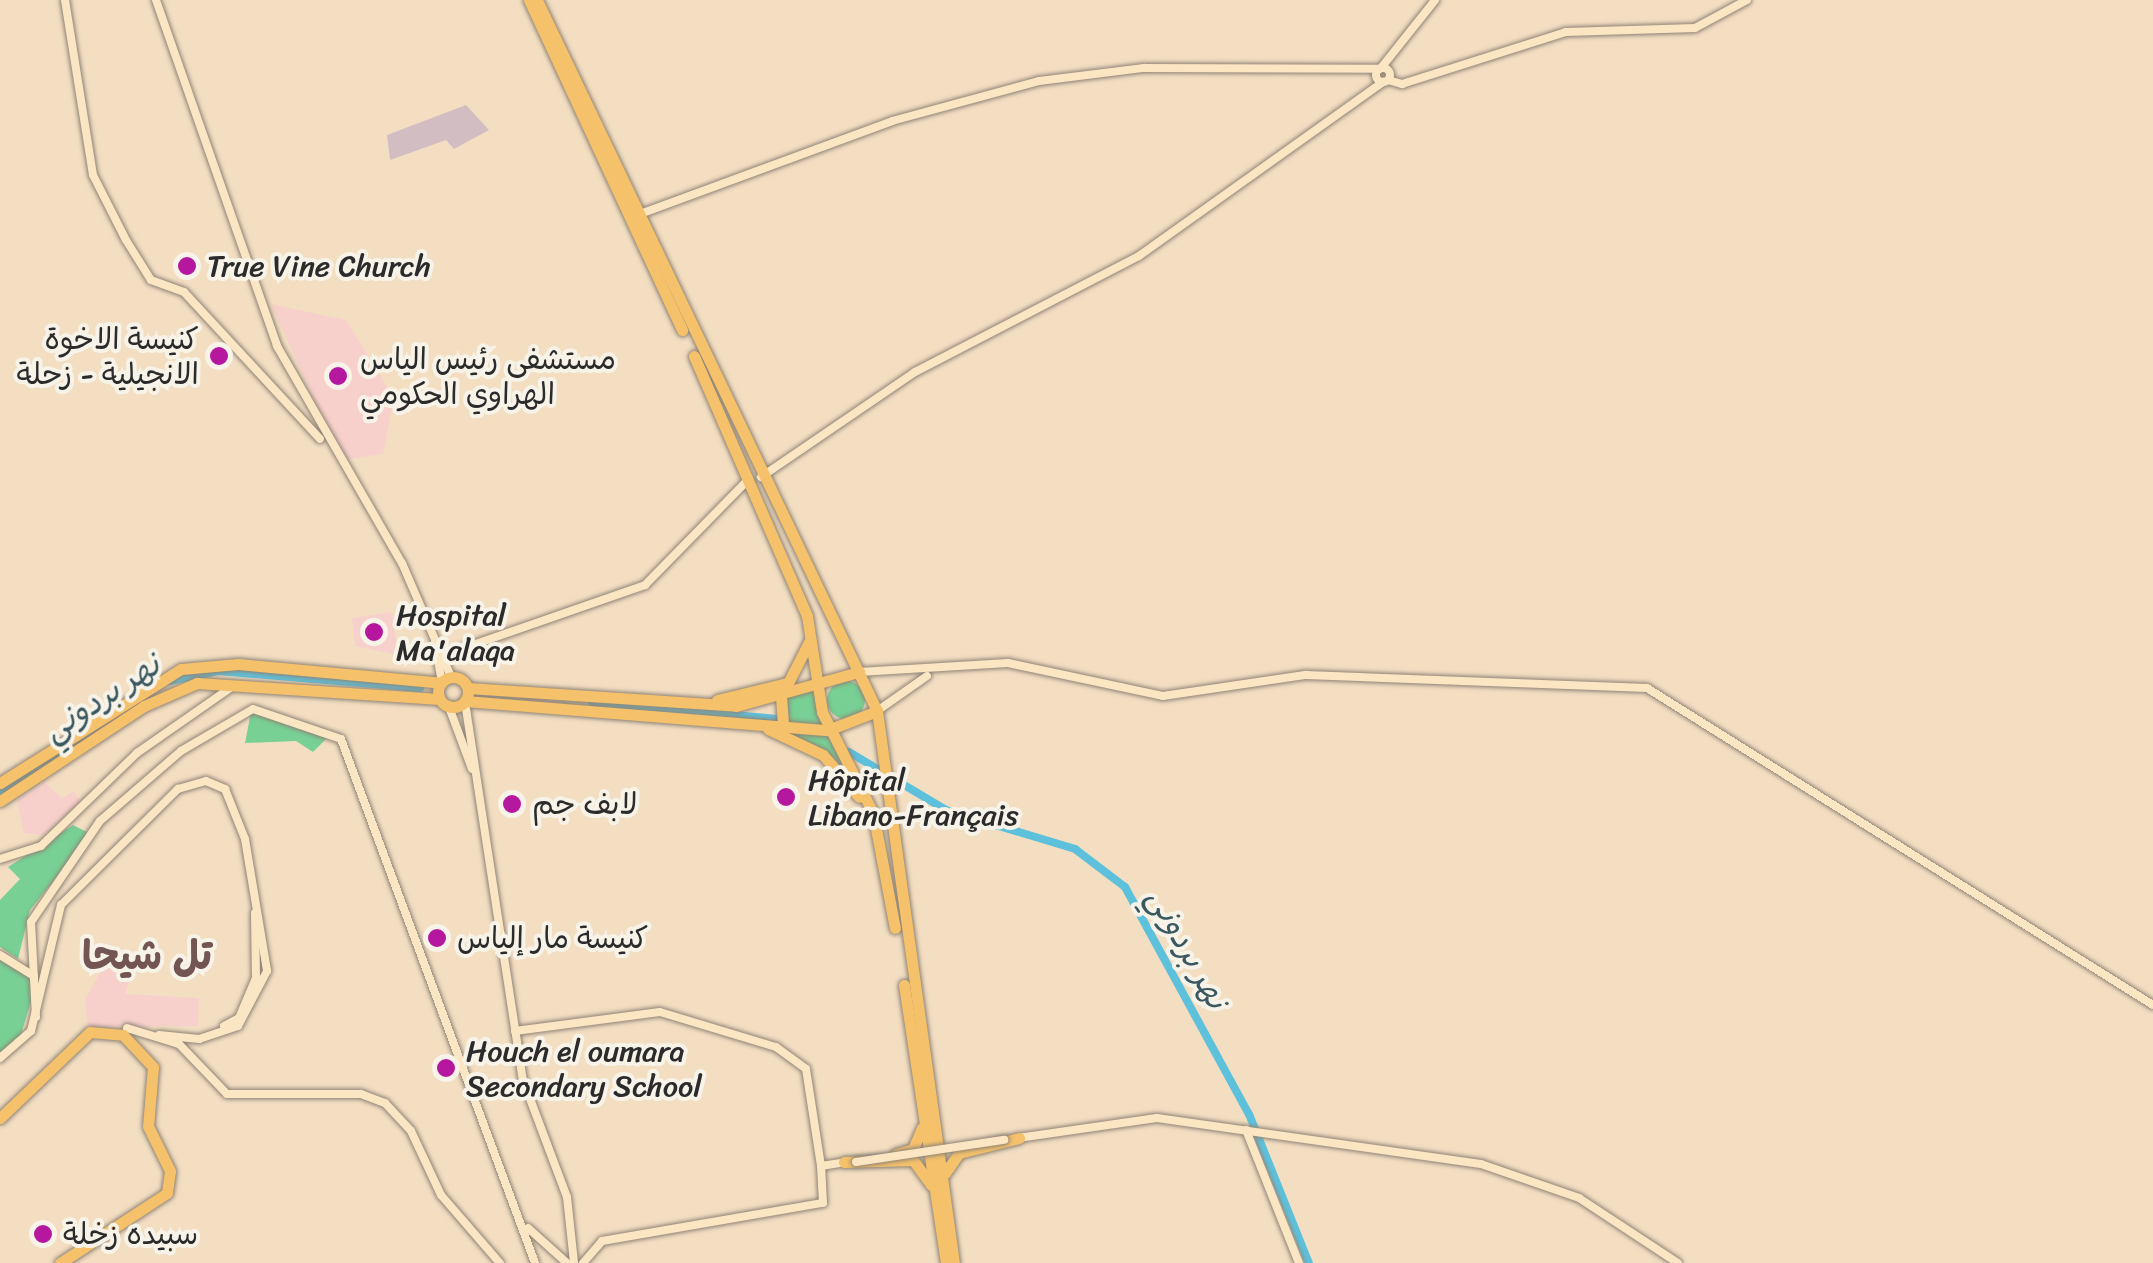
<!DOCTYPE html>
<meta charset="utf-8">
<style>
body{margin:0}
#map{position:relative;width:2153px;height:1263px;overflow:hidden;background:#f3dec2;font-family:Sriracha,"Playpen Sans Arabic",sans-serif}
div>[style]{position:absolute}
.built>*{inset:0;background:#f7d0cb}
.industrial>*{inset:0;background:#d2bec2}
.green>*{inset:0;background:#78d095}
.round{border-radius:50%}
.river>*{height:8px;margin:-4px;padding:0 4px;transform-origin:4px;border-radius:4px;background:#5ec1dc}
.roads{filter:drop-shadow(0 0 2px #8f8476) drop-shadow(0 0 2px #8f8476)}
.secondary>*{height:8px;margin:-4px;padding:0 4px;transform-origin:4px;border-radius:4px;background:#fbe6c4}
.secondary>.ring{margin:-4px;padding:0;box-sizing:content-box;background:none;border:8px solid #fbe6c4;border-radius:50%}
.highway>*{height:11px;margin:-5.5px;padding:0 5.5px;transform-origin:5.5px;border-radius:5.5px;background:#f5c16b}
.highway>.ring{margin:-5.5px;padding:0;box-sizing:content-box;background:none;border:11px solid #f5c16b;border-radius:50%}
.bridges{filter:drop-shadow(0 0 2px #8f8476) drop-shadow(0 0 2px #8f8476)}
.secondary-bridge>*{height:8px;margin:-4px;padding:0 4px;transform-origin:4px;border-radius:4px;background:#fbe6c4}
.dots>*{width:28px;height:28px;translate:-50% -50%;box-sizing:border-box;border:5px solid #f7f3e8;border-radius:50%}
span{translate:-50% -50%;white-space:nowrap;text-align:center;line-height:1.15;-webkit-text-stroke:8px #f7f3e8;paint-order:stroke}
.poi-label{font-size:30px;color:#2b2b2b}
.left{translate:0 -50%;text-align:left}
.right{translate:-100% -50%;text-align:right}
.water-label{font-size:32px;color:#3a5860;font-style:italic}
.district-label{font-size:40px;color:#735553;font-weight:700}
</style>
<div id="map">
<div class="built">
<div style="clip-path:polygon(271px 304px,346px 320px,394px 398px,383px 454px,348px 459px,332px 440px)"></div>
<div style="clip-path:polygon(392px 612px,398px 655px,355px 646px,352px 618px)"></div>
<div style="clip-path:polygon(44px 782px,62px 798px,74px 791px,81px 803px,43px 835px,24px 833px,17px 800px)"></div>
<div style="clip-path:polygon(113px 948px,130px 978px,125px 994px,199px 998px,198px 1026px,88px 1027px,85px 1000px)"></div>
</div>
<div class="industrial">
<div style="clip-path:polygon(466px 105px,489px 130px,454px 149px,446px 140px,390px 160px,387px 135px)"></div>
</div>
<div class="green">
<div class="round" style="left:827px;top:681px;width:38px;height:38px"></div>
<div style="clip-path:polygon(815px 687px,822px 726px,789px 723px,787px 696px)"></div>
<div style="clip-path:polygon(261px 711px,327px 738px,313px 752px,296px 741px,245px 743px,251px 712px)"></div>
<div style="clip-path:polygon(782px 730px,826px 734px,862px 790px,833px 757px)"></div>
<div style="clip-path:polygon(73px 825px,87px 832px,80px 848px,30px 910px,18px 959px,0 947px,0 900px,20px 879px,8px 867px)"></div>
<div style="clip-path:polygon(0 954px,31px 973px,33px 995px,19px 1041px,0 1052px)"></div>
</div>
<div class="river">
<div style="left:170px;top:681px;width:49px;rotate:-11.8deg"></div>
<div style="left:218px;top:671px;width:203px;rotate:4.8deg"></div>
<div style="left:592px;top:702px;width:189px;rotate:5.2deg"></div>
<div style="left:849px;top:752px;width:113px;rotate:30.9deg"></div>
<div style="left:946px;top:810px;width:135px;rotate:16.8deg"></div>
<div style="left:1075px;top:849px;width:63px;rotate:37.2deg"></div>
<div style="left:1125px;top:887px;width:259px;rotate:61.4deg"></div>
<div style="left:1249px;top:1114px;width:161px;rotate:68.1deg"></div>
<div style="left:0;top:794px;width:116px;rotate:-34.1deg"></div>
</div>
<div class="roads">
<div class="secondary">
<div style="left:65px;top:0;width:177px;rotate:80.9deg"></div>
<div style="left:93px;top:175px;width:73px;rotate:63.1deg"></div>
<div style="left:126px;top:240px;width:47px;rotate:58deg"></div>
<div style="left:151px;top:280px;width:35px;rotate:20deg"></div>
<div style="left:184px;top:292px;width:200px;rotate:47.2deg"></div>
<div style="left:156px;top:0;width:367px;rotate:70.7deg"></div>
<div style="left:277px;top:346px;width:250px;rotate:60.1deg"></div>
<div style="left:402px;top:563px;width:124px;rotate:66.7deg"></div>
<div style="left:1381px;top:68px;width:87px;rotate:-51.5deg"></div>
<div class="ring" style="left:1376px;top:68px;width:6px;height:6px"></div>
<div style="left:1388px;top:80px;width:15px;rotate:16deg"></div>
<div style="left:1402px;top:84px;width:172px;rotate:-17.6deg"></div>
<div style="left:1566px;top:32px;width:129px;rotate:-1.8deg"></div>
<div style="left:1695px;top:28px;width:59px;rotate:-28.3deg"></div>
<div style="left:637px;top:215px;width:272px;rotate:-20.2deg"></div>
<div style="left:892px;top:121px;width:152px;rotate:-15.2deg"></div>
<div style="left:1039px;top:81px;width:106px;rotate:-7.1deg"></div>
<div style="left:1144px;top:68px;width:235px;rotate:0.2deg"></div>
<div style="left:761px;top:477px;width:186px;rotate:-34.3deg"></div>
<div style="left:915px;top:372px;width:252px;rotate:-27.4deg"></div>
<div style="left:1139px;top:256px;width:300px;rotate:-35.5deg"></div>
<div style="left:435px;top:643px;width:40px;rotate:80deg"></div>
<div style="left:444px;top:655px;width:213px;rotate:-19.2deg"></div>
<div style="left:645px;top:585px;width:146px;rotate:-45.6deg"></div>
<div style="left:859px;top:672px;width:149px;rotate:-3.5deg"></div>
<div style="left:1008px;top:663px;width:158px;rotate:12deg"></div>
<div style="left:1163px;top:696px;width:145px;rotate:-8.4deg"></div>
<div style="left:1306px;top:675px;width:341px;rotate:2.2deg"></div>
<div style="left:1647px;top:688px;width:597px;rotate:32.07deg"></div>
<div style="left:465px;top:702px;width:382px;rotate:81.3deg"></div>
<div style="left:523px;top:1080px;width:125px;rotate:69.4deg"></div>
<div style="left:567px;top:1197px;width:66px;rotate:83.9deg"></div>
<div style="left:449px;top:707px;width:66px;rotate:69.6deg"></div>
<div style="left:877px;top:711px;width:61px;rotate:-35deg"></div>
<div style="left:0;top:859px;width:43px;rotate:-17.6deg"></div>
<div style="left:41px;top:846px;width:134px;rotate:-44.1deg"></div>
<div style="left:137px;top:753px;width:117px;rotate:-34.9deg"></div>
<div style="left:0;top:955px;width:40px;rotate:32deg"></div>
<div style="left:36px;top:1017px;width:95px;rotate:-93deg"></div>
<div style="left:31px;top:922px;width:122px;rotate:-55.7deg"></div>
<div style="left:100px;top:821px;width:107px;rotate:-40.8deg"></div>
<div style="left:181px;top:751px;width:83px;rotate:-30.3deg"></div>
<div style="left:253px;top:709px;width:93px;rotate:18.8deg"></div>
<div style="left:341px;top:739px;width:559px;rotate:69.68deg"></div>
<div style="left:224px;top:1026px;width:17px;rotate:-28deg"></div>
<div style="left:239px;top:1018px;width:43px;rotate:-67deg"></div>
<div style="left:256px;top:978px;width:65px;rotate:-90.9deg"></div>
<div style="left:127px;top:1028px;width:54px;rotate:17.1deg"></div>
<div style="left:179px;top:1044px;width:69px;rotate:46.2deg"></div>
<div style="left:227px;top:1094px;width:134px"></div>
<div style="left:361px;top:1094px;width:26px;rotate:21deg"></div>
<div style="left:385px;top:1103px;width:38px;rotate:47deg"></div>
<div style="left:411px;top:1131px;width:71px;rotate:64.9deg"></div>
<div style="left:441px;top:1195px;width:90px;rotate:49.1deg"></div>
<div style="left:515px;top:1031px;width:146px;rotate:-7.5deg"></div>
<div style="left:660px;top:1012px;width:121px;rotate:16.8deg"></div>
<div style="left:776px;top:1047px;width:37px;rotate:36deg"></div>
<div style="left:806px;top:1069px;width:98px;rotate:81.2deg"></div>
<div style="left:821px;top:1166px;width:25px;rotate:-9deg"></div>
<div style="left:0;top:1058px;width:41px;rotate:-41.1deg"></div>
<div style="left:31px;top:1031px;width:130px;rotate:-76.6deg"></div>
<div style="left:61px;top:905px;width:165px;rotate:-44.8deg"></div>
<div style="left:178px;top:789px;width:29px;rotate:-16deg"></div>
<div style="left:206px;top:781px;width:21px;rotate:23deg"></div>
<div style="left:225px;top:789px;width:54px;rotate:68.2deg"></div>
<div style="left:245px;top:839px;width:134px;rotate:80.5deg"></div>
<div style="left:267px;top:971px;width:62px;rotate:117.8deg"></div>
<div style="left:238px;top:1026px;width:41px;rotate:161.6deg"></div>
<div style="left:199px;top:1039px;width:40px;rotate:-174.3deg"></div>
<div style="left:1246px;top:1130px;width:143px;rotate:68.3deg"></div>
<div style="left:1018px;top:1138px;width:140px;rotate:-8.2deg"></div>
<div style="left:1157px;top:1118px;width:327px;rotate:8.1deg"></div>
<div style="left:1481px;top:1164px;width:104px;rotate:19.1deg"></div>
<div style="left:1579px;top:1198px;width:118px;rotate:33.3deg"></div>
<div style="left:528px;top:1228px;width:52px;rotate:41.9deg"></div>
<div style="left:583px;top:1263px;width:29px;rotate:-49deg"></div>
<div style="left:602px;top:1241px;width:224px;rotate:-9.8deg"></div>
<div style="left:823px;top:1203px;width:37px;rotate:-93deg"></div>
</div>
<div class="highway">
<div style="left:529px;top:0;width:364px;rotate:65.1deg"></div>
<div style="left:537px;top:0;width:788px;rotate:64.44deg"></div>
<div style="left:877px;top:711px;width:557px;rotate:82.06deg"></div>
<div style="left:694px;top:356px;width:283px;rotate:66.5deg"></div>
<div style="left:807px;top:616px;width:97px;rotate:81.1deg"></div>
<div style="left:822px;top:712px;width:113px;rotate:63.2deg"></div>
<div style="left:873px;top:813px;width:117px;rotate:79.2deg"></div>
<div class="ring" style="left:438px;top:677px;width:19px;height:19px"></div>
<div style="left:468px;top:688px;width:269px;rotate:3.8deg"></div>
<div style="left:736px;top:706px;width:128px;rotate:-15.5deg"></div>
<div style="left:781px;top:696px;width:30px;rotate:86deg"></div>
<div style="left:717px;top:700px;width:73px;rotate:-13.5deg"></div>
<div style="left:788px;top:683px;width:46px;rotate:-62.9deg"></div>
<div style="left:465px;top:701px;width:364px;rotate:4.6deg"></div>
<div style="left:828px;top:730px;width:53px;rotate:-21.2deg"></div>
<div style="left:768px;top:729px;width:61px;rotate:25.3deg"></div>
<div style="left:823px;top:755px;width:55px;rotate:49.4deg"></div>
<div style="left:0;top:783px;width:214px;rotate:-32.2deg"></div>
<div style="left:181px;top:669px;width:57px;rotate:-5deg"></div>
<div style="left:238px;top:664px;width:204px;rotate:5.3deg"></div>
<div style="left:0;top:801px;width:173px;rotate:-33.4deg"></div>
<div style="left:144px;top:706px;width:58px;rotate:-23.5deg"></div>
<div style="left:197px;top:683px;width:243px;rotate:3.8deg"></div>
<div style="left:904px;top:985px;width:281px;rotate:81.4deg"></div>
<div style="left:0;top:1118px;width:124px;rotate:-43.7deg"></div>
<div style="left:90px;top:1032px;width:33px;rotate:5deg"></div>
<div style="left:123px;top:1035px;width:44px;rotate:46.8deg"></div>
<div style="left:153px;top:1067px;width:59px;rotate:94.8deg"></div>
<div style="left:148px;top:1126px;width:50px;rotate:63.9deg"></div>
<div style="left:170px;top:1171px;width:22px;rotate:98deg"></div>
<div style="left:167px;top:1193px;width:128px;rotate:146.8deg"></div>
<div style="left:896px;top:1154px;width:18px;rotate:-16deg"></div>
<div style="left:913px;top:1149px;width:23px;rotate:-67deg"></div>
<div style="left:844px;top:1162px;width:69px;rotate:-1.7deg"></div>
<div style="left:913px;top:1160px;width:31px;rotate:54deg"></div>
<div style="left:945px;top:1173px;width:24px;rotate:-55deg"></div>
<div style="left:959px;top:1153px;width:62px;rotate:-14deg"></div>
</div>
</div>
<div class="bridges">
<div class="secondary-bridge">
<div style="left:856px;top:1162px;width:150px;rotate:-8.5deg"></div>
</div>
</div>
<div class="dots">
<div style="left:187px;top:266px;background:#b5179e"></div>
<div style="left:219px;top:356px;background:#b5179e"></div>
<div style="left:338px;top:376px;background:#b5179e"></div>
<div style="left:374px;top:632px;background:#b5179e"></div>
<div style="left:786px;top:797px;background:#b5179e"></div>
<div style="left:512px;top:804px;background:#b5179e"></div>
<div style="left:437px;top:938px;background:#b5179e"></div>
<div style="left:446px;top:1068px;background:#b5179e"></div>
<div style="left:43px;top:1234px;background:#b5179e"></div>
</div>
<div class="poi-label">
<span class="left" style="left:207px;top:266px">True Vine Church</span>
<span class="right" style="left:199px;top:356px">كنيسة الاخوة<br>الانجيلية - زحلة</span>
<span class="left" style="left:360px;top:376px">مستشفى رئيس الياس<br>الهراوي الحكومي</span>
<span class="left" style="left:396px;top:632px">Hospital<br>Ma'alaqa</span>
<span class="left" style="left:808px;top:797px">Hôpital<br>Libano-Français</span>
<span class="left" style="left:532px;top:804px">لابف جم</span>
<span class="left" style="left:457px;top:938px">كنيسة مار إلياس</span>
<span class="left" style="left:466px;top:1068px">Houch el oumara<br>Secondary School</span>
<span class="left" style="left:63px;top:1234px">سبيده زخلة</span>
</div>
<div class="water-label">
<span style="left:102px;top:698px;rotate:-33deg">نهر بردوني</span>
<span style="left:1187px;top:949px;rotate:61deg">نهر بردوني</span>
</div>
<div class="district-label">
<span style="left:147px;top:956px">تل شيحا</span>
</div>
</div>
